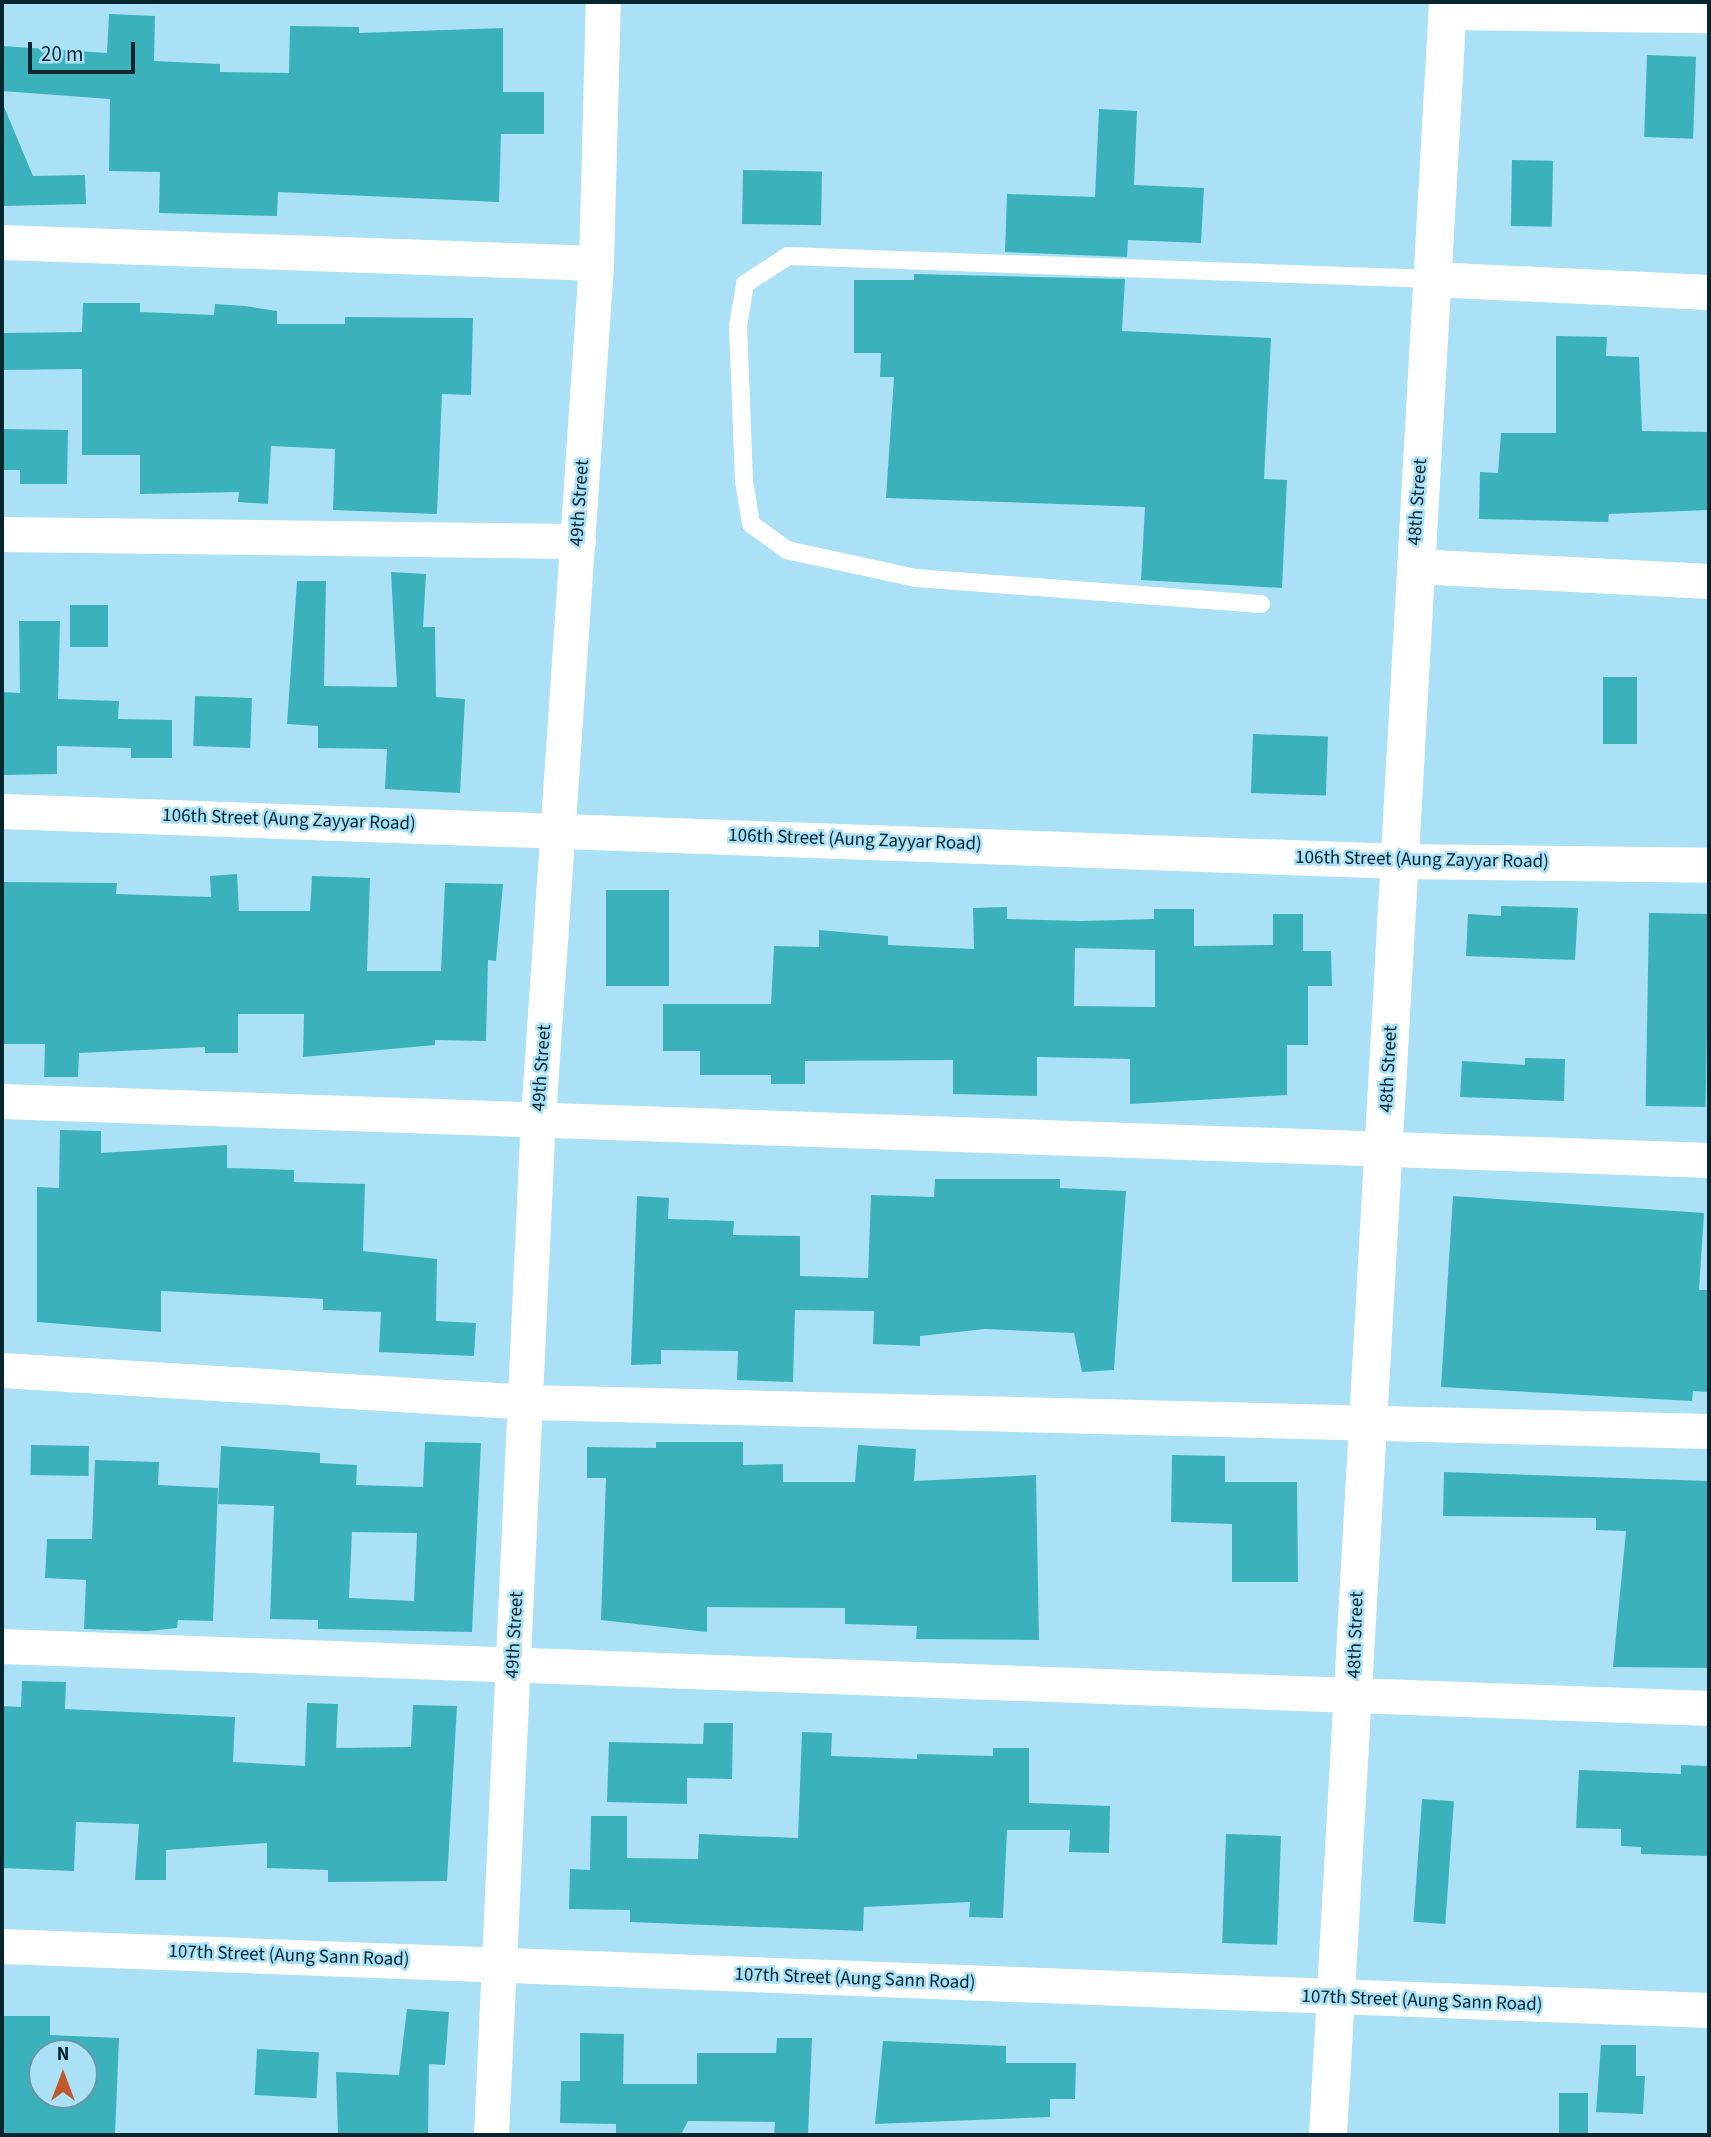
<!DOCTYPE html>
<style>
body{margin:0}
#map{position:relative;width:1711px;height:2137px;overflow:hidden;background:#abe1f6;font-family:"Source Sans 3",sans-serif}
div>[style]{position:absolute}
.building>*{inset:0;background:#3bb2bb;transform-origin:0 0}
.lane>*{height:18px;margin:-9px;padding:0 9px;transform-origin:9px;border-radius:9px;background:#fff}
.street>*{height:35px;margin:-17.5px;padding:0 17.5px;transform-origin:17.5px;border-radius:17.5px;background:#fff}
.secondary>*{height:38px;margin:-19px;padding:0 19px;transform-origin:19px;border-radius:19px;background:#fff}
span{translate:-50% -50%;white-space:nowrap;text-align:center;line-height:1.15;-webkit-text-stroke:5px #abe1f6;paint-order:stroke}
.street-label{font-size:19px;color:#05252f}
.frame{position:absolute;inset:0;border:4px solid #05252f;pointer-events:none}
.north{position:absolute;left:28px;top:2039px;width:70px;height:70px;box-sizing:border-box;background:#abe1f6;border:2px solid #6996a6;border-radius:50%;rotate:0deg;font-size:19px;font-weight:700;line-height:28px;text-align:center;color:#05252f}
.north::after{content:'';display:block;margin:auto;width:24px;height:32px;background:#c05a2c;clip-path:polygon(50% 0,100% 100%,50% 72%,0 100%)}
.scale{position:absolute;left:28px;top:42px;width:107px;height:32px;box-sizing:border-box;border:4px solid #05252f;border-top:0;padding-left:9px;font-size:21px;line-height:24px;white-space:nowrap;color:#05252f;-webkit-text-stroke:5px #abe1f6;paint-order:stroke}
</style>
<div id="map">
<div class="building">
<div style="clip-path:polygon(109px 14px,155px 16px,154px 61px,220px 64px,220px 72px,289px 73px,290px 26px,359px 27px,359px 33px,503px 28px,503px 92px,544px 92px,544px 134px,501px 134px,499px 202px,278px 192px,277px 216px,159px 213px,160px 172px,109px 171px,110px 99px,2px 91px,2px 46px,107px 53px)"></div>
<div style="left:1647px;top:55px;width:49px;height:82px;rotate:2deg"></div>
<div style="clip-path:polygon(2px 102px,33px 176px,85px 175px,86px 204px,2px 206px)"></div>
<div style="clip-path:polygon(1099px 109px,1137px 111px,1134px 185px,1204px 188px,1201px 243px,1128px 240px,1127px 257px,1005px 252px,1007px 194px,1095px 197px)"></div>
<div style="left:1512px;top:160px;width:41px;height:66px;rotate:1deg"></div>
<div style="left:743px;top:170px;width:79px;height:54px;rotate:1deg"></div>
<div style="clip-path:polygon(914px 274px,1125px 279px,1122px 331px,1271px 338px,1264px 479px,1287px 480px,1282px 588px,1141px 580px,1145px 507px,886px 498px,894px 377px,880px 377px,881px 353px,854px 353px,854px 280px,914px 280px)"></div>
<div style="clip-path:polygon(83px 303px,140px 303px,140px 312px,214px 315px,215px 304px,245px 306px,277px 311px,277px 324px,345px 324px,345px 317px,473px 318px,471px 395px,442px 394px,437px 514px,333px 510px,335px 449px,271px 446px,268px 504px,238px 502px,239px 492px,140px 494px,140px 455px,82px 455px,82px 369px,2px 370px,2px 333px,82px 332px)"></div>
<div style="clip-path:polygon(1556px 336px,1607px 337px,1606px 356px,1639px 357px,1642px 431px,1709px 432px,1709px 510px,1609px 514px,1608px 522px,1479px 519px,1480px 472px,1498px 473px,1501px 433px,1556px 433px)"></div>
<div style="clip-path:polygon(2px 429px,68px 430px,67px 484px,20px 484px,20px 470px,2px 470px)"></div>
<div style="clip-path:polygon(391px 572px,426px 574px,423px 627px,435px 627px,436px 697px,465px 699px,460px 793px,385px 789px,387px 749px,318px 748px,318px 726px,287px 724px,297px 581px,326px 581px,324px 686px,397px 687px)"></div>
<div style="left:70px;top:605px;width:38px;height:42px"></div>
<div style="clip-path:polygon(19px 621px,60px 621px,58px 699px,119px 701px,118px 719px,172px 720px,172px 758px,131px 758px,131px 748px,57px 746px,57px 774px,2px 775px,2px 692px,20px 693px)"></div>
<div style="left:1603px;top:677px;width:34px;height:67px"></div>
<div style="left:195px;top:696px;width:57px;height:50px;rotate:2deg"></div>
<div style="left:1253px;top:734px;width:75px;height:59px;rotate:2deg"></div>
<div style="clip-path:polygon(237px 874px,239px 911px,310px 911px,312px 876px,370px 878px,367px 971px,441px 971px,445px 883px,503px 884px,496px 961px,488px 960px,486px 1041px,435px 1040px,435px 1045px,303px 1057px,304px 1014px,238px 1014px,238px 1053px,205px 1053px,205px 1047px,79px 1053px,78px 1077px,44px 1077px,45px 1044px,2px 1044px,2px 882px,117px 883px,116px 894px,211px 897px,210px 876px)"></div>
<div style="left:606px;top:890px;width:63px;height:96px"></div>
<div style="clip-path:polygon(1501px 906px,1578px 908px,1575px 960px,1466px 956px,1468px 914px,1501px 916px)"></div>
<div style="clip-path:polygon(evenodd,1007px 907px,1007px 919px,1081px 921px,1154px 919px,1154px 909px,1194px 909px,1194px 946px,1273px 945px,1273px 914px,1303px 914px,1303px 951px,1331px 951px,1332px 986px,1308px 986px,1308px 1045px,1287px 1045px,1287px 1095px,1130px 1104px,1130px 1059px,1037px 1057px,1037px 1096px,953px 1094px,953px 1060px,805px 1061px,805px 1084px,771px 1084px,771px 1075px,700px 1075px,700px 1051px,663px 1051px,663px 1004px,771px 1004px,774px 946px,819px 947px,819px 930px,888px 936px,888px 945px,974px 949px,973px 908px,1007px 907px,1075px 948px,1155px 950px,1155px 1007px,1074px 1006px,1075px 948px)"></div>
<div style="left:1649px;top:913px;width:60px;height:193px;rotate:1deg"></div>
<div style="clip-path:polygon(1525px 1058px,1565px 1059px,1564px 1101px,1460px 1097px,1462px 1061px,1525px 1065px)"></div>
<div style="clip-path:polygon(60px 1130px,101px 1131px,101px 1153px,227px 1145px,227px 1168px,294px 1170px,294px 1182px,365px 1184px,363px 1251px,437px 1259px,436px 1321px,476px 1323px,474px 1356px,379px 1352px,381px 1312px,323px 1310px,323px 1299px,161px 1291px,161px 1332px,37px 1322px,37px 1187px,59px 1188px)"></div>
<div style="clip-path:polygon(935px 1179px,1060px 1179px,1060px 1188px,1126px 1191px,1114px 1370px,1082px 1372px,1074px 1333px,985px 1329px,920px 1336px,920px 1346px,873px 1344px,874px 1311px,795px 1310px,793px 1382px,737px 1380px,738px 1351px,661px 1350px,661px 1364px,631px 1365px,637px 1196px,669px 1198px,668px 1219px,734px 1221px,733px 1235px,800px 1236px,800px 1276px,868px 1278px,871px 1195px,934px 1197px)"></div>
<div style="clip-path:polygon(1453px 1196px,1704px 1213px,1699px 1290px,1709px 1290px,1709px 1392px,1693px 1391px,1692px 1401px,1441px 1387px)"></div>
<div style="clip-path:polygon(evenodd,425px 1442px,481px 1443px,472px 1632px,318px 1629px,318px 1620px,270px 1619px,274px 1506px,218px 1504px,221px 1446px,320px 1453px,320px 1463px,357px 1465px,356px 1485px,423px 1487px,425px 1442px,352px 1532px,417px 1533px,414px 1601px,349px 1598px,352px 1532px)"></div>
<div style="clip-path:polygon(656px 1442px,743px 1442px,743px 1465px,783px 1464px,783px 1482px,855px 1482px,858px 1445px,916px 1449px,914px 1481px,1036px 1475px,1039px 1640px,916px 1639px,917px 1626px,845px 1624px,845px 1608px,707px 1607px,707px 1632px,601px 1620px,606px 1478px,587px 1478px,587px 1447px,656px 1448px)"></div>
<div style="left:31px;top:1445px;width:58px;height:30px;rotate:1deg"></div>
<div style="clip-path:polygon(1172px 1455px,1225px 1456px,1225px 1482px,1297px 1482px,1298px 1582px,1232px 1582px,1232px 1524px,1171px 1522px)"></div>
<div style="clip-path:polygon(95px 1460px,159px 1462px,158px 1485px,218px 1488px,213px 1621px,178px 1620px,177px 1628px,148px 1631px,84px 1629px,86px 1580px,45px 1578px,47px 1539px,92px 1539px)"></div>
<div style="clip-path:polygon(1444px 1472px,1709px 1481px,1709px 1668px,1613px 1667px,1626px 1531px,1596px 1530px,1596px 1518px,1443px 1516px)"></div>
<div style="clip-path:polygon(22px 1681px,66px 1682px,65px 1709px,235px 1717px,233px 1762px,305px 1766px,307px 1703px,338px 1704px,336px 1748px,411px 1747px,413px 1705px,457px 1706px,447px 1881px,328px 1882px,328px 1870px,267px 1868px,267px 1843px,166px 1850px,166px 1880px,135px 1880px,139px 1824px,76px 1822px,74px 1871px,2px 1868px,2px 1706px,21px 1707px)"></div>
<div style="clip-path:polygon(704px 1723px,733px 1723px,732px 1779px,687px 1778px,687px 1804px,607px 1802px,609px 1742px,703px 1744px)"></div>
<div style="clip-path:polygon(802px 1732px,832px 1733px,831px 1756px,917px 1759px,917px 1754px,993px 1756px,993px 1748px,1029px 1748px,1029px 1803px,1110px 1806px,1109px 1853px,1069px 1852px,1070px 1830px,1007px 1830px,1003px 1918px,969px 1917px,970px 1902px,864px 1907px,863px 1931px,630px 1922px,630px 1910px,569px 1909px,570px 1869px,590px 1870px,591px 1816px,627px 1816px,627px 1858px,698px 1859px,699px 1834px,798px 1838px)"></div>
<div style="clip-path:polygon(1681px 1765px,1709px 1766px,1709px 1856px,1641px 1854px,1641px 1847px,1621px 1846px,1621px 1829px,1576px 1828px,1579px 1770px,1681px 1774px)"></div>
<div style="left:1422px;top:1799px;width:32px;height:123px;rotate:4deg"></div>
<div style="left:1226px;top:1834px;width:55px;height:109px;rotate:2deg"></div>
<div style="clip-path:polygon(407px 2009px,449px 2012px,445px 2065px,429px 2064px,428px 2135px,338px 2135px,336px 2072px,399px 2075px)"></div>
<div style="clip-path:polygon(evenodd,2px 2016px,50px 2016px,50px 2035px,119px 2038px,115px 2135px,2px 2135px,2px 2016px,42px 2053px,84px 2053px,84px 2095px,42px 2095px,42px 2053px)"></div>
<div style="clip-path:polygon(580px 2033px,624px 2034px,623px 2084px,697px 2084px,697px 2053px,776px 2053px,777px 2038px,812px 2038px,808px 2135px,774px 2135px,775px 2122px,688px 2121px,681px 2135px,616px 2135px,616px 2124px,560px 2123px,561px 2081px,580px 2081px)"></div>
<div style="clip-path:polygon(883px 2041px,1006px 2046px,1006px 2063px,1076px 2063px,1075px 2099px,1050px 2099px,1050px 2117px,875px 2124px)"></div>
<div style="clip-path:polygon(1601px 2045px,1636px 2045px,1636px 2076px,1645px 2076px,1643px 2114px,1596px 2112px)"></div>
<div style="left:257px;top:2049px;width:62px;height:46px;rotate:3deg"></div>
<div style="left:1559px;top:2093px;width:29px;height:42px"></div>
</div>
<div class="lane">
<div style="left:1261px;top:604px;width:346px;rotate:-175.7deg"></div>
<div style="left:916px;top:578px;width:132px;rotate:-167.8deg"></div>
<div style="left:787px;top:550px;width:44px;rotate:-144.2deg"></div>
<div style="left:751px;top:524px;width:44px;rotate:-99.2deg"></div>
<div style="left:744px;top:481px;width:155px;rotate:-92.2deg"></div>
<div style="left:738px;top:326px;width:43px;rotate:-80.5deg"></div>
<div style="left:745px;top:284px;width:51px;rotate:-33.1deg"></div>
<div style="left:788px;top:256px;width:644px;rotate:2.05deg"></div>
</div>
<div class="street">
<div style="left:1447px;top:12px;width:262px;rotate:0.7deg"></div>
<div style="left:2px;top:242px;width:594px;rotate:2.02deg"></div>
<div style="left:1432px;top:279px;width:277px;rotate:2.7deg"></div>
<div style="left:2px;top:534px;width:576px;rotate:0.7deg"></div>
<div style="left:1414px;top:566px;width:295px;rotate:2.9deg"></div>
<div style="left:2px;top:811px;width:1400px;rotate:2.05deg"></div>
<div style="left:1401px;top:861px;width:308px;rotate:0.7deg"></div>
<div style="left:2px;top:1101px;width:1708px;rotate:1.98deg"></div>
<div style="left:2px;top:1370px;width:528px;rotate:3.47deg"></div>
<div style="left:529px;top:1402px;width:1180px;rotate:1.41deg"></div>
<div style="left:2px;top:1646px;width:1708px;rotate:2.08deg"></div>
<div style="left:2px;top:1946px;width:1708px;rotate:2.15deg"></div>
<div style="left:491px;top:2135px;width:1019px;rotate:-87.36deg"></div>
<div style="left:538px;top:1117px;width:856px;rotate:-86.11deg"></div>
<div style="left:596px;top:263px;width:261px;rotate:-88.5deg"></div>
</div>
<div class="secondary">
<div style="left:1328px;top:2135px;width:2136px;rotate:-86.78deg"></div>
</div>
<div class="street-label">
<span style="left:1418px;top:502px;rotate:-86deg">48th Street</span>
<span style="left:580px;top:503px;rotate:-86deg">49th Street</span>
<span style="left:289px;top:820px;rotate:2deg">106th Street (Aung Zayyar Road)</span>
<span style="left:855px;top:840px;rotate:2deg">106th Street (Aung Zayyar Road)</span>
<span style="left:1422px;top:860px;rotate:1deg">106th Street (Aung Zayyar Road)</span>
<span style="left:542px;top:1068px;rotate:-86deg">49th Street</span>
<span style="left:1389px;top:1069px;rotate:-87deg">48th Street</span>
<span style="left:515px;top:1635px;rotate:-87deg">49th Street</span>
<span style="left:1356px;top:1635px;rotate:-88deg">48th Street</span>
<span style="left:289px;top:1956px;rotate:2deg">107th Street (Aung Sann Road)</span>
<span style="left:855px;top:1979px;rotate:2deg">107th Street (Aung Sann Road)</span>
<span style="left:1422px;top:2001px;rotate:2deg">107th Street (Aung Sann Road)</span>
</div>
<div class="frame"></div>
<div class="north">N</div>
<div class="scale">20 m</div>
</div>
